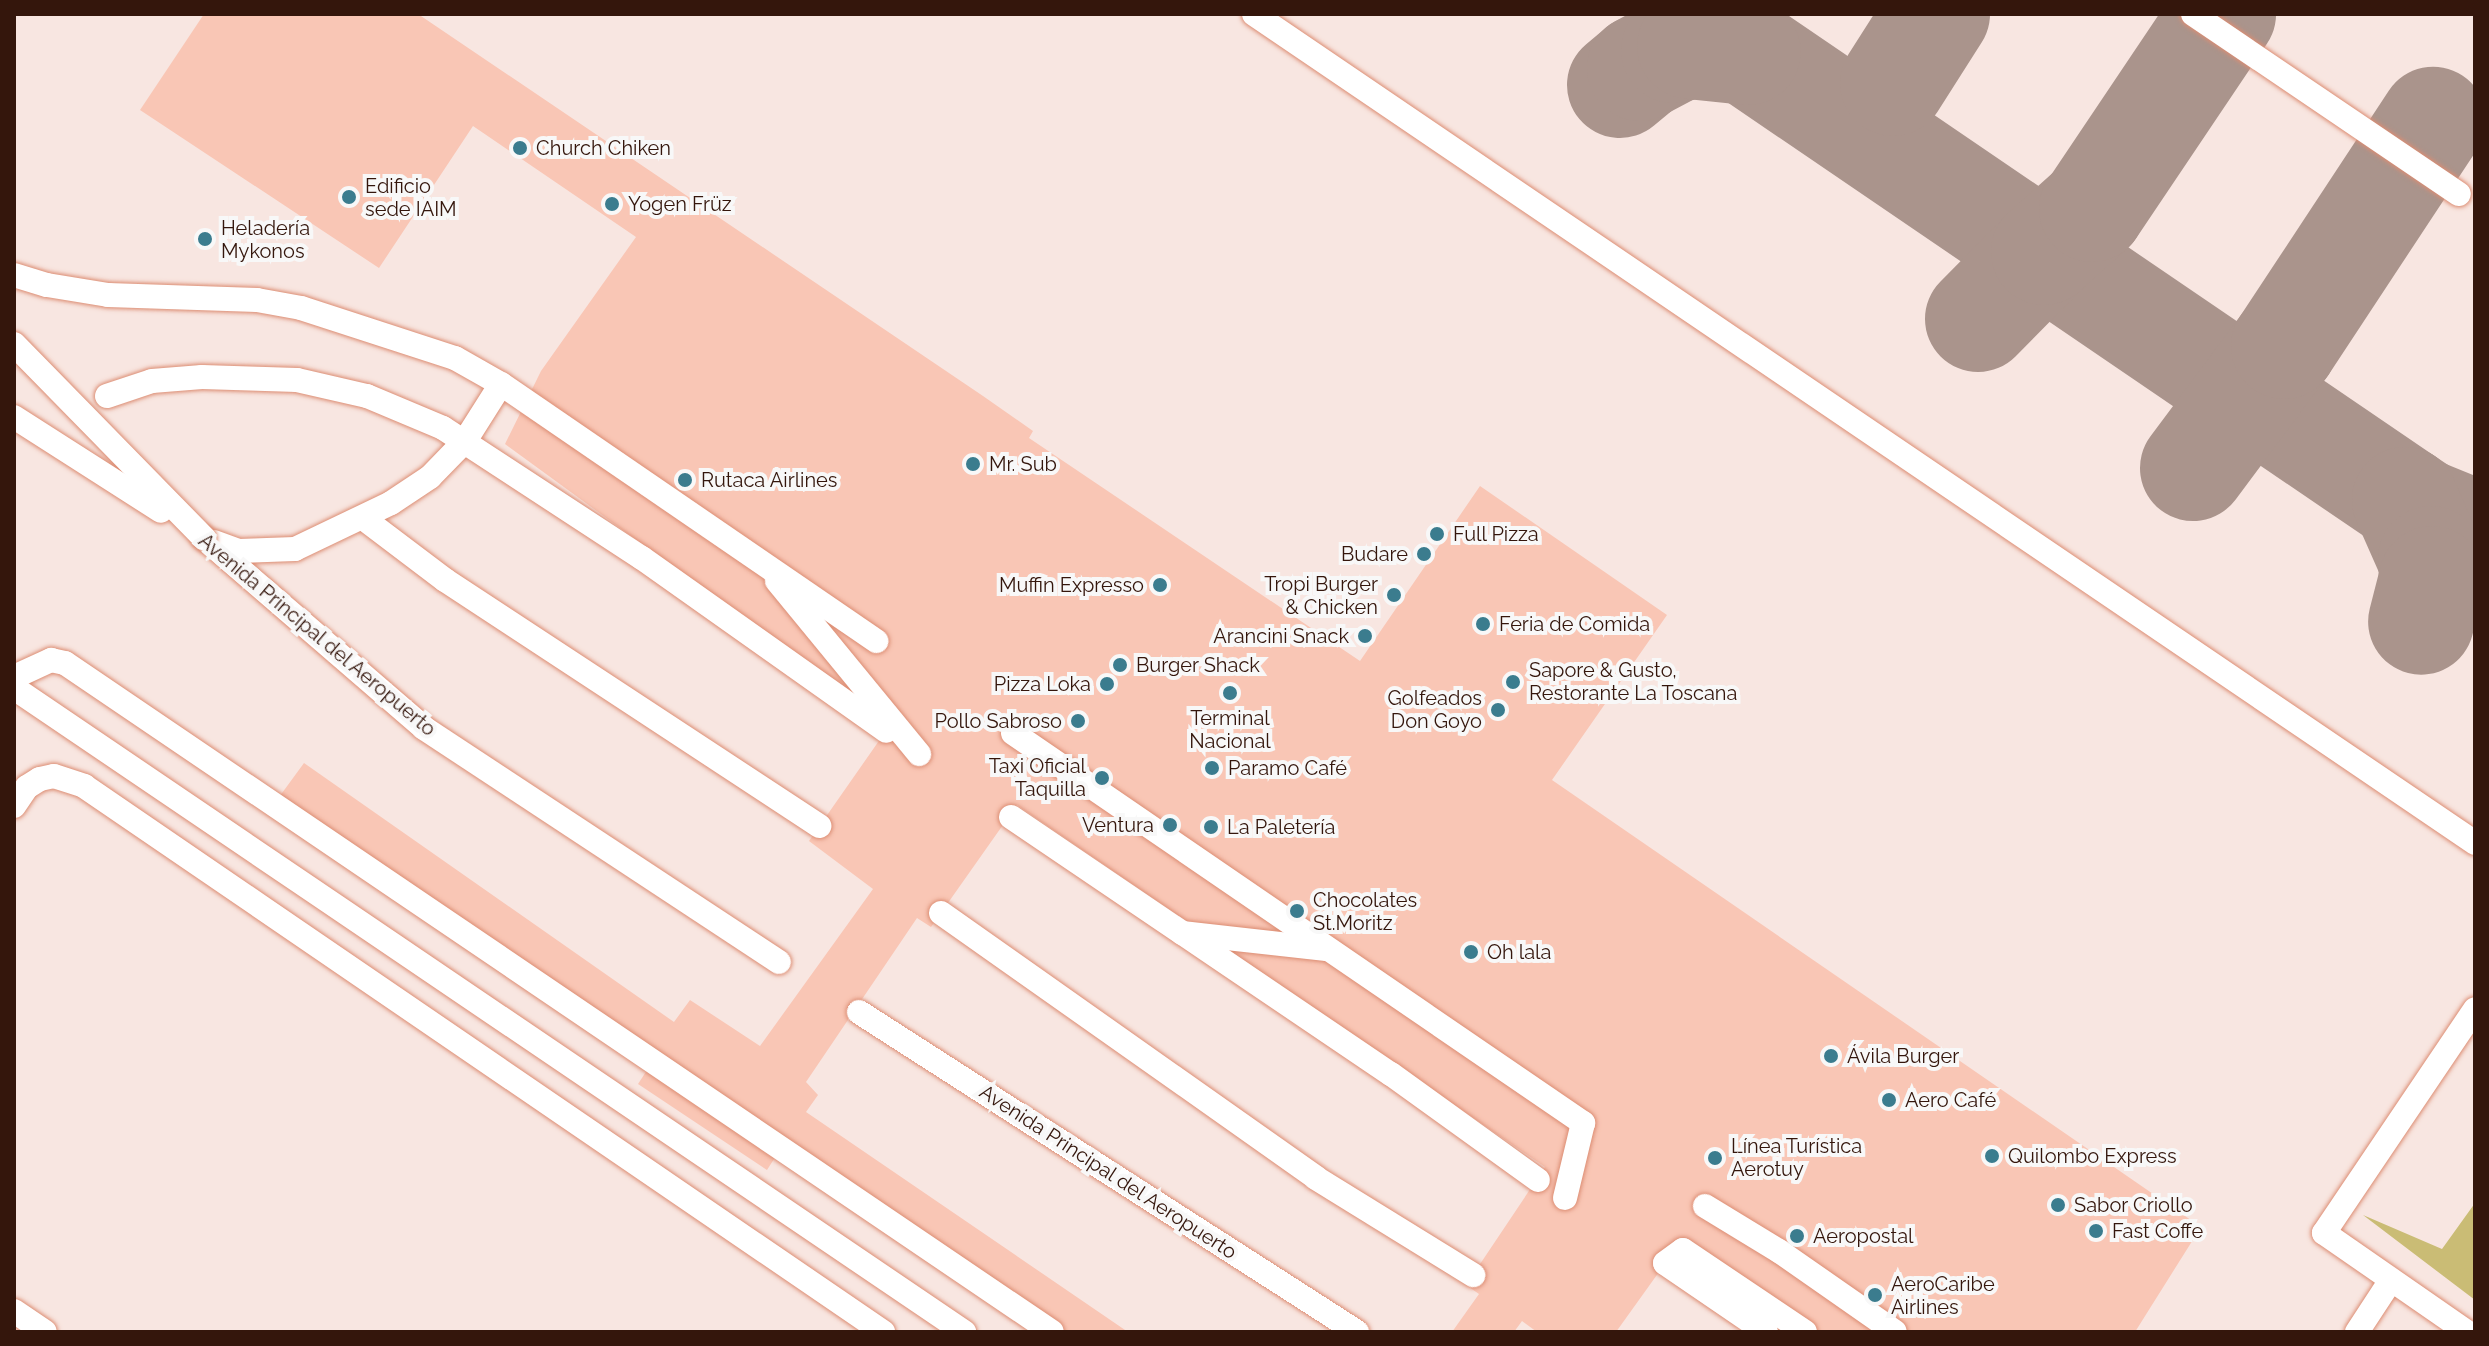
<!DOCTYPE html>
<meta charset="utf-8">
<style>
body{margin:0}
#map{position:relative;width:2489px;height:1346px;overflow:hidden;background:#f8e6e1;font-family:Raleway,sans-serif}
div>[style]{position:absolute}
.green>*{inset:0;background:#cabc75}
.taxiway>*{height:106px;margin:-53px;padding:0 53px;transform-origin:53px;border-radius:53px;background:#aa948c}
.building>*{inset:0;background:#f9c6b5}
.roads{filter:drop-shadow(0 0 2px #dc8d73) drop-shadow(0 0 2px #dc8d73)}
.service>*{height:24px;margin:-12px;padding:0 12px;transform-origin:12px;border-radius:12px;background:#fff}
.bridges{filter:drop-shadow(0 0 2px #dc8d73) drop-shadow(0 0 2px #dc8d73)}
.service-bridge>*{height:24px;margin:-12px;padding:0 12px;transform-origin:12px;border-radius:12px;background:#fff}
.dots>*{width:22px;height:22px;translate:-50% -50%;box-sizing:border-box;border:4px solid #f8f8f8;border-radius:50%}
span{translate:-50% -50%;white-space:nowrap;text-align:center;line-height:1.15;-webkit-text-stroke:8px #f8f8f8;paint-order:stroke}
.poi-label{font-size:20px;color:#34160c}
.left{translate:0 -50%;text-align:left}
.right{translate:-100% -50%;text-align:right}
.street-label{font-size:20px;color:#34160c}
.frame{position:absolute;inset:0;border:16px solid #34160c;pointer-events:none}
</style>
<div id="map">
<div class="green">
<div style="clip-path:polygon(2475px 1203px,2475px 1300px,2363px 1215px,2442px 1249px)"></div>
</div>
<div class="taxiway">
<div style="left:1692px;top:14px;width:863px;rotate:34.28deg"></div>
<div style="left:2405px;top:500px;width:22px;rotate:34deg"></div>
<div style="left:2423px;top:512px;width:56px;rotate:22deg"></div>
<div style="left:1893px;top:83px;width:82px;rotate:-57.5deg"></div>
<div style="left:1620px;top:85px;width:26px;rotate:-40deg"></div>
<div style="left:1640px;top:68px;width:38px;rotate:-28deg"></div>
<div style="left:1674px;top:50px;width:16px;rotate:-14deg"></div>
<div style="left:1690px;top:46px;width:58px;rotate:5.9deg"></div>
<div style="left:1978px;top:319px;width:94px;rotate:-45.4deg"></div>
<div style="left:2044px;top:252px;width:64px;rotate:-41.9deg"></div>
<div style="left:2092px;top:209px;width:235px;rotate:-56.1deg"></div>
<div style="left:2193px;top:468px;width:152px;rotate:-53.3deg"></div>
<div style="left:2284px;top:346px;width:271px;rotate:-56.6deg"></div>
<div style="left:2405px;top:500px;width:64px;rotate:66.2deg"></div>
<div style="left:2431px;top:559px;width:20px;rotate:87deg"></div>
<div style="left:2432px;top:579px;width:44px;rotate:104.3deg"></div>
</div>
<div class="building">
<div style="clip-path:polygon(204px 14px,418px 14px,983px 396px,1033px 431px,1029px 438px,1360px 661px,1480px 486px,1667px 615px,1552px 780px,2201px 1227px,2135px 1332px,1806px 1332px,1659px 1272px,1616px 1332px,1537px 1332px,1522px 1321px,1514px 1332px,1452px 1332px,1479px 1294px,1466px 1285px,1545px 1167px,1017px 805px,931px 927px,917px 918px,806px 1082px,818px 1095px,806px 1112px,1128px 1332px,1052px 1332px,781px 1148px,767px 1170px,638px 1084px,653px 1061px,274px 804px,304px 763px,674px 1022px,690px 1000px,760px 1046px,873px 889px,809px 841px,890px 725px,505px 444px,541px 371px,636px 237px,473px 126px,379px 268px,140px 110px)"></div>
</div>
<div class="roads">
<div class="service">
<div style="left:1254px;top:14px;width:1476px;rotate:34.17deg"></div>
<div style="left:2193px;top:14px;width:321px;rotate:34.1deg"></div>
<div style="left:14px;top:275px;width:34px;rotate:17deg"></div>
<div style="left:47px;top:285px;width:62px;rotate:9.3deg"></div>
<div style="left:108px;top:295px;width:149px;rotate:1.9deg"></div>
<div style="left:257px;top:300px;width:45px;rotate:10.3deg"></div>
<div style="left:301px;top:308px;width:162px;rotate:18deg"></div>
<div style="left:455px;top:358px;width:53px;rotate:29.5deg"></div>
<div style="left:501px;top:384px;width:455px;rotate:34.4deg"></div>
<div style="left:107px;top:396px;width:47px;rotate:-18.4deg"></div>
<div style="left:152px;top:381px;width:50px;rotate:-4.6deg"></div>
<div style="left:202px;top:377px;width:95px;rotate:1.8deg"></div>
<div style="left:297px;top:380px;width:72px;rotate:12.9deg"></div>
<div style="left:367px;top:396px;width:82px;rotate:22.8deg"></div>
<div style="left:443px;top:428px;width:238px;rotate:33.2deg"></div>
<div style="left:642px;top:558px;width:299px;rotate:35.3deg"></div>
<div style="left:363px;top:518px;width:103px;rotate:37.1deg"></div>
<div style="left:445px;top:580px;width:448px;rotate:33.3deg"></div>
<div style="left:204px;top:538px;width:291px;rotate:40.8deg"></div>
<div style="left:424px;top:728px;width:425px;rotate:33.4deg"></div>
<div style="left:214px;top:542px;width:27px;rotate:20deg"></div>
<div style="left:239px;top:551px;width:56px;rotate:-2deg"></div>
<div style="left:295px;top:549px;width:106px;rotate:-25.6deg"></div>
<div style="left:391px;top:503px;width:47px;rotate:-33.7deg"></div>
<div style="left:430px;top:477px;width:50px;rotate:-45.8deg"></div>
<div style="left:465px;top:441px;width:67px;rotate:-57.7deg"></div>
<div style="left:777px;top:581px;width:224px;rotate:50.6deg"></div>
<div style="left:14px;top:677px;width:41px;rotate:-24.7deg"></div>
<div style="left:51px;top:660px;width:14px;rotate:12deg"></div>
<div style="left:65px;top:663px;width:1192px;rotate:34.13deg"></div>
<div style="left:14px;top:688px;width:1148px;rotate:34.13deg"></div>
<div style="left:1013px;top:733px;width:691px;rotate:34.38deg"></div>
<div style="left:1583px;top:1123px;width:77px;rotate:103.5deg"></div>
<div style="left:14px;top:806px;width:23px;rotate:-56deg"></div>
<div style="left:27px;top:787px;width:15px;rotate:-32deg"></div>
<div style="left:40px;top:779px;width:14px;rotate:-12deg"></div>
<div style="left:54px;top:776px;width:32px;rotate:18deg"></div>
<div style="left:84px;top:786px;width:968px;rotate:34.35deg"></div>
<div style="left:1011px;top:817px;width:459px;rotate:34.1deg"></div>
<div style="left:1391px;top:1074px;width:181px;rotate:35.8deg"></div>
<div style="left:941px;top:913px;width:459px;rotate:35.2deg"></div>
<div style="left:1316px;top:1178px;width:185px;rotate:31.7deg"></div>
<div style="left:1182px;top:933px;width:143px;rotate:6.4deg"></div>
<div style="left:859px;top:1012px;width:592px;rotate:32.72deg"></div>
<div style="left:1705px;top:1206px;width:87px;rotate:31.3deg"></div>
<div style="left:1779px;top:1251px;width:141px;rotate:34.9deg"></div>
<div style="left:14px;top:1311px;width:37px;rotate:34deg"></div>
<div style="left:1766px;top:1332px;width:122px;rotate:-145.7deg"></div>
<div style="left:1665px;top:1263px;width:22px;rotate:-36deg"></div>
<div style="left:1683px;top:1250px;width:147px;rotate:33.9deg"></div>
<div style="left:2357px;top:1332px;width:62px;rotate:-56.8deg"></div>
<div style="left:2467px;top:1332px;width:174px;rotate:-145.3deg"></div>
<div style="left:2324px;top:1233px;width:270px;rotate:-56deg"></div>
</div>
</div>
<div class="bridges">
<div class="service-bridge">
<div style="left:14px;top:344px;width:272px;rotate:45.6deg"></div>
<div style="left:14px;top:417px;width:174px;rotate:32.6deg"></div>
</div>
</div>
<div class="dots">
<div style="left:520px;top:148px;background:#3b7c8e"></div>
<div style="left:349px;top:197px;background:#3b7c8e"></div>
<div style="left:612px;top:204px;background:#3b7c8e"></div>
<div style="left:205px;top:239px;background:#3b7c8e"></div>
<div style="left:973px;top:464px;background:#3b7c8e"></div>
<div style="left:685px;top:480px;background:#3b7c8e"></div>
<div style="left:1437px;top:534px;background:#3b7c8e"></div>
<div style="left:1424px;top:554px;background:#3b7c8e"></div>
<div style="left:1160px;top:585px;background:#3b7c8e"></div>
<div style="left:1394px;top:595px;background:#3b7c8e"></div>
<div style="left:1483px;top:624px;background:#3b7c8e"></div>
<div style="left:1365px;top:636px;background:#3b7c8e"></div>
<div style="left:1120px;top:665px;background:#3b7c8e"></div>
<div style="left:1513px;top:682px;background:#3b7c8e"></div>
<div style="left:1107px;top:684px;background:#3b7c8e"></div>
<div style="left:1230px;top:693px;background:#3b7c8e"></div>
<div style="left:1498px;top:710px;background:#3b7c8e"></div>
<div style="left:1078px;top:721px;background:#3b7c8e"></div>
<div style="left:1212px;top:768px;background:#3b7c8e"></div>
<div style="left:1102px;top:778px;background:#3b7c8e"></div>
<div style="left:1170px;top:825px;background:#3b7c8e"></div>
<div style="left:1211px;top:827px;background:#3b7c8e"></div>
<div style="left:1297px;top:911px;background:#3b7c8e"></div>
<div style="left:1471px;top:952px;background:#3b7c8e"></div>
<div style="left:1831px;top:1056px;background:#3b7c8e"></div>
<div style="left:1889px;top:1100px;background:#3b7c8e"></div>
<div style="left:1992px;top:1156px;background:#3b7c8e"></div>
<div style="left:1715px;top:1158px;background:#3b7c8e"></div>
<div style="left:2058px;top:1205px;background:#3b7c8e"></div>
<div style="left:2096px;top:1231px;background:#3b7c8e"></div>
<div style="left:1797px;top:1236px;background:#3b7c8e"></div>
<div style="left:1875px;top:1295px;background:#3b7c8e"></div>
</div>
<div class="poi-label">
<span class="left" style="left:536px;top:148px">Church Chiken</span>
<span class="left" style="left:365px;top:198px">Edificio<br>sede IAIM</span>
<span class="left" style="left:628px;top:204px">Yogen Früz</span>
<span class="left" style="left:221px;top:240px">Heladería<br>Mykonos</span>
<span class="left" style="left:989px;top:464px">Mr. Sub</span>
<span class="left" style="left:701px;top:480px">Rutaca Airlines</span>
<span class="left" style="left:1453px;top:534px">Full Pizza</span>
<span class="right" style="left:1408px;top:554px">Budare</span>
<span class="right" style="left:1378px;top:596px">Tropi Burger<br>&amp; Chicken</span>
<span class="right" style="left:1144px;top:585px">Muffin Expresso</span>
<span class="left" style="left:1499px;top:624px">Feria de Comida</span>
<span class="right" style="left:1349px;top:636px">Arancini Snack</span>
<span class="left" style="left:1136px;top:665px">Burger Shack</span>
<span class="left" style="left:1529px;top:682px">Sapore &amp; Gusto,<br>Restorante La Toscana</span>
<span class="right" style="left:1091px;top:684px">Pizza Loka</span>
<span class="right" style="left:1482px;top:710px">Golfeados<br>Don Goyo</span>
<span style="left:1230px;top:730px">Terminal<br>Nacional</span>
<span class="right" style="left:1062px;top:721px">Pollo Sabroso</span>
<span class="right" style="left:1086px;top:778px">Taxi Oficial<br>Taquilla</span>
<span class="left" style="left:1228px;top:768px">Paramo Café</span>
<span class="right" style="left:1154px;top:825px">Ventura</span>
<span class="left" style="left:1227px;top:827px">La Paletería</span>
<span class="left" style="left:1313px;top:912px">Chocolates<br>St.Moritz</span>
<span class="left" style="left:1487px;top:952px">Oh lala</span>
<span class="left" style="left:1847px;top:1056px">Ávila Burger</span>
<span class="left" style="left:1905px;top:1100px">Aero Café</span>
<span class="left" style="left:1731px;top:1158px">Línea Turística<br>Aerotuy</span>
<span class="left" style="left:2008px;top:1156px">Quilombo Express</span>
<span class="left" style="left:2074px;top:1205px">Sabor Criollo</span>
<span class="left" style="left:2112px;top:1231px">Fast Coffe</span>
<span class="left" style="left:1813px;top:1236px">Aeropostal</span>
<span class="left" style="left:1891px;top:1296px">AeroCaribe<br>Airlines</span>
</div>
<div class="street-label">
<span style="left:317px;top:635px;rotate:40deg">Avenida Principal del Aeropuerto</span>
<span style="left:1108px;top:1172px;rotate:33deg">Avenida Principal del Aeropuerto</span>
</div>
<div class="frame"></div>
</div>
